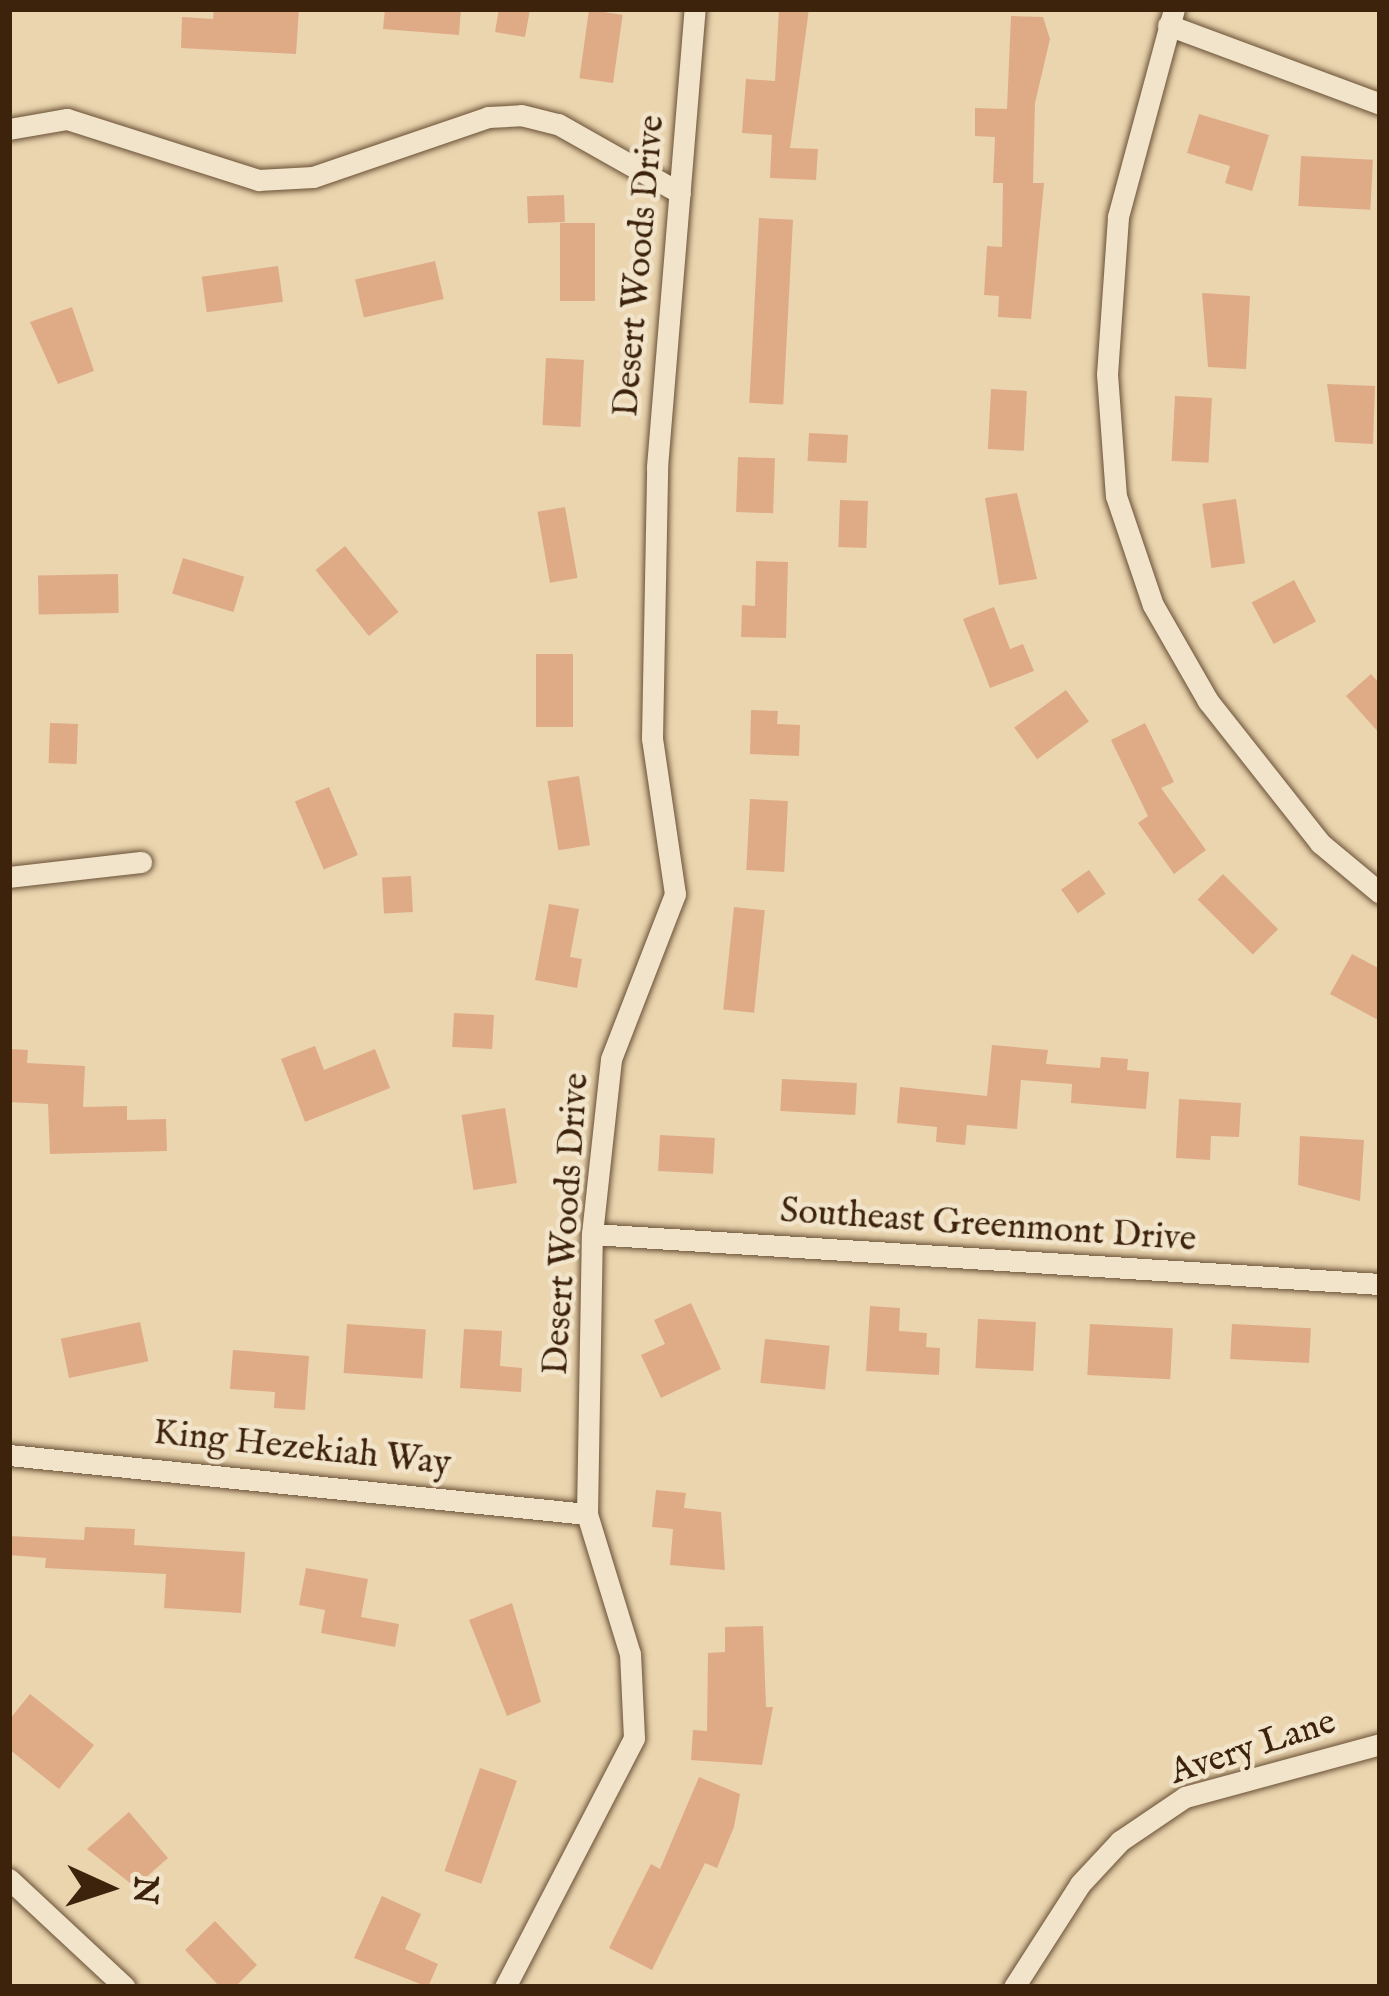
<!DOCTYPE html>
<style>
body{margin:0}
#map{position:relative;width:1389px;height:1996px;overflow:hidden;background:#ead5af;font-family:"IM FELL English",serif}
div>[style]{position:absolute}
.building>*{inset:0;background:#dfab87;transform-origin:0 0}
.roads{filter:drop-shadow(0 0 3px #695035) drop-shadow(0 0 3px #695035)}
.minor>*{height:21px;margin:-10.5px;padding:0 10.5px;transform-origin:10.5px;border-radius:10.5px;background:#f1e4cb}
span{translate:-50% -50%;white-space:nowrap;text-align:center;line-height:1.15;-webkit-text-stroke:9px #f1e4cb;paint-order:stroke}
.street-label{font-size:36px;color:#3e230c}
.frame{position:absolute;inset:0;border:12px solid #3e230c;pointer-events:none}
.north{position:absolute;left:48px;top:1828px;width:120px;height:120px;-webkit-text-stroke:9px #f1e4cb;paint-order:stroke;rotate:93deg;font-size:33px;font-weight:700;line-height:48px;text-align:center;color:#3e230c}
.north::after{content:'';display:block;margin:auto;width:42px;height:54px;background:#3e230c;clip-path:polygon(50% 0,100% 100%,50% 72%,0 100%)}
</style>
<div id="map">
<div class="building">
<div style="clip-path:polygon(214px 9px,299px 9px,296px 54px,181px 48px,182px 17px,213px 19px)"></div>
<div style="clip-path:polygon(385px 9px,461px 9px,459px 35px,383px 29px)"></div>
<div style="clip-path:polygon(499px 9px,530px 9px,525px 37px,495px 32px)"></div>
<div style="clip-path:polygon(779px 9px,809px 9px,790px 148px,818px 149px,816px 180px,770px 178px,772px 135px,742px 133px,746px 79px,775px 81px)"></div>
<div style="left:589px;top:10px;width:34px;height:69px;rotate:8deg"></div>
<div style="clip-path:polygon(1011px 16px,1043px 17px,1050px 39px,1035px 103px,1033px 183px,1044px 183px,1031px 319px,998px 317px,999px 296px,984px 295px,987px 246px,1002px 247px,1003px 183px,993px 183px,995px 137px,975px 136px,975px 108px,1007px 109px)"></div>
<div style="clip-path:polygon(1199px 114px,1269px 135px,1252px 191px,1225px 183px,1230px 166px,1187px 153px)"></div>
<div style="left:1301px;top:156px;width:72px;height:50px;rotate:3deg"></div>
<div style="left:564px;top:195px;width:27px;height:37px;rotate:88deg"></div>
<div style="left:759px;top:218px;width:34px;height:185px;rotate:3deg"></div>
<div style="left:560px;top:223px;width:35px;height:78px"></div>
<div style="left:435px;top:261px;width:39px;height:82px;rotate:77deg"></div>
<div style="left:278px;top:266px;width:36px;height:77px;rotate:82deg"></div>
<div style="clip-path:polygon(1202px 293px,1250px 296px,1246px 369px,1208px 367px)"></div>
<div style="clip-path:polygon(72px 307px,94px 371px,58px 384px,30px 322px)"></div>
<div style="left:546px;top:358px;width:38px;height:67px;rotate:3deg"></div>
<div style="clip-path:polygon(1327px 384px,1375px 386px,1373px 444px,1335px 442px)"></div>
<div style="left:991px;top:389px;width:36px;height:60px;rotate:3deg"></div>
<div style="left:1175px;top:396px;width:37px;height:65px;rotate:3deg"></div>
<div style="left:809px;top:433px;width:39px;height:28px;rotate:3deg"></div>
<div style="left:738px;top:457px;width:37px;height:55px;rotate:2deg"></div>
<div style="clip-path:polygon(1017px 493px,1037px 579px,999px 585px,985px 498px)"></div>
<div style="left:1236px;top:499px;width:65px;height:34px;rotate:82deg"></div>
<div style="left:840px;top:500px;width:28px;height:47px;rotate:2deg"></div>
<div style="left:565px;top:507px;width:72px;height:28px;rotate:80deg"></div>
<div style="left:345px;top:546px;width:85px;height:38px;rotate:51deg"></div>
<div style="left:183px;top:558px;width:64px;height:37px;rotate:17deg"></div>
<div style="clip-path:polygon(756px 561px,788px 562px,786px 638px,741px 637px,742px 605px,755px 606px)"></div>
<div style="left:118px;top:574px;width:39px;height:80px;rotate:89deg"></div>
<div style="left:1294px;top:580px;width:47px;height:48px;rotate:62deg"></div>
<div style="clip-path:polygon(994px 607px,1010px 649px,1023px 644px,1034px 671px,990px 688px,963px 619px)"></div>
<div style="left:536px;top:654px;width:37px;height:73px"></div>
<div style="clip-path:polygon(1371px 674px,1380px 684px,1380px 734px,1346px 696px)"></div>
<div style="left:1066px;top:690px;width:39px;height:64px;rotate:54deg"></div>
<div style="clip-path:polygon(751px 710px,778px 711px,777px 724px,800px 725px,799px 756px,750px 754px)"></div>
<div style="left:50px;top:723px;width:28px;height:40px;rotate:2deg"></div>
<div style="clip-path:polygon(1145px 723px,1174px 782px,1161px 788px,1206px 850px,1174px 874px,1138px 823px,1148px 816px,1111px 740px)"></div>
<div style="left:579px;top:776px;width:70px;height:32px;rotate:81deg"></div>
<div style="left:329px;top:787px;width:74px;height:37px;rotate:67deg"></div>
<div style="left:750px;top:799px;width:38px;height:71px;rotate:3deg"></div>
<div style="left:1089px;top:870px;width:29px;height:34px;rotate:55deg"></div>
<div style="left:1223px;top:874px;width:78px;height:36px;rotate:45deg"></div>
<div style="left:411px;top:876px;width:36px;height:29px;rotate:87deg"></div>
<div style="clip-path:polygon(549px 904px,579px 909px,570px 957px,582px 959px,577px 988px,535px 980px)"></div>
<div style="left:734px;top:907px;width:31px;height:103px;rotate:6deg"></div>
<div style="clip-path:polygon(1352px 954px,1380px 969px,1380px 1021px,1330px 994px)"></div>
<div style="left:454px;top:1013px;width:40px;height:34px;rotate:3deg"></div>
<div style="clip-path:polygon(992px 1045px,1048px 1050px,1046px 1064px,1100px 1068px,1101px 1057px,1128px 1059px,1127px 1070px,1149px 1072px,1146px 1109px,1071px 1103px,1072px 1084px,1021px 1080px,1017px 1129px,967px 1125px,965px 1145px,936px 1142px,937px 1127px,897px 1123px,900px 1087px,987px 1096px)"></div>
<div style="clip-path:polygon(315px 1046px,324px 1070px,375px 1049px,390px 1088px,305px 1122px,281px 1059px)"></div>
<div style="clip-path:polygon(9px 1049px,28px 1050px,27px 1063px,85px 1066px,83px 1107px,127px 1106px,127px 1120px,166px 1119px,167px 1151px,50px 1154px,48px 1104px,9px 1102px)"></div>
<div style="left:782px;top:1079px;width:75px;height:32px;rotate:3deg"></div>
<div style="clip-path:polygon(1179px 1099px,1241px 1103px,1239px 1137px,1211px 1136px,1210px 1160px,1176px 1158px)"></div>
<div style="left:505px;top:1108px;width:76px;height:44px;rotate:81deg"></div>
<div style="left:660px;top:1135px;width:55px;height:36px;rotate:3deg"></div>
<div style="clip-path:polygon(1300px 1136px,1364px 1140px,1360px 1201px,1298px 1185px)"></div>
<div style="clip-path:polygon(691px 1303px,721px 1369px,661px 1398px,641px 1355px,665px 1344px,654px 1320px)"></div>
<div style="clip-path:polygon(870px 1306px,900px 1308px,899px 1331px,927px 1333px,926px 1347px,940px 1348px,939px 1375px,866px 1371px)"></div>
<div style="left:978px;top:1319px;width:58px;height:49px;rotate:3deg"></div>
<div style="left:140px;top:1322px;width:40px;height:81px;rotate:78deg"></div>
<div style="left:347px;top:1324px;width:79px;height:49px;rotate:4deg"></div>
<div style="left:1090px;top:1324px;width:83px;height:51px;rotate:3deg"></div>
<div style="left:1232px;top:1324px;width:79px;height:35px;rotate:3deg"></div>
<div style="clip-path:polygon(464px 1329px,502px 1331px,500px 1366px,522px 1368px,521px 1392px,460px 1388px)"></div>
<div style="left:765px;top:1339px;width:65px;height:44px;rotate:6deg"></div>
<div style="clip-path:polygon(233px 1350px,309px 1356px,305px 1410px,274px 1408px,275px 1392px,230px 1389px)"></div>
<div style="clip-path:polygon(656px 1490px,686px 1493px,684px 1508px,721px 1512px,725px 1570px,670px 1565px,673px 1529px,652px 1527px)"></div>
<div style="clip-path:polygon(85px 1527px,135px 1529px,134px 1545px,245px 1552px,241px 1613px,164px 1608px,166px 1574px,45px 1568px,46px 1558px,9px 1555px,9px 1536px,84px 1540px)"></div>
<div style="clip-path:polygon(306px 1568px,368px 1579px,361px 1617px,399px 1624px,395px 1647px,321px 1633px,325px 1610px,299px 1605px)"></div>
<div style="clip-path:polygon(512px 1603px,541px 1702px,507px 1716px,469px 1620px)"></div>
<div style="clip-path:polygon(763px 1626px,766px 1707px,773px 1707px,762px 1765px,691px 1760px,693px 1730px,707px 1731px,708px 1653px,725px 1652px,725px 1627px)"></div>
<div style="clip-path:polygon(30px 1694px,94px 1745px,59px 1789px,9px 1749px,9px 1720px)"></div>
<div style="left:480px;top:1768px;width:39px;height:109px;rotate:19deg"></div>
<div style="clip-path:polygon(699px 1777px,740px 1794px,734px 1827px,717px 1868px,705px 1863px,652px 1970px,609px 1948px,651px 1864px,660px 1869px)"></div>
<div style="clip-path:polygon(129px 1812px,168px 1858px,135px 1887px,87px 1849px)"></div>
<div style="clip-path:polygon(382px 1896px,421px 1914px,405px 1949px,438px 1964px,428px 1987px,354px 1958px)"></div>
<div style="clip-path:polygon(215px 1921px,257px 1965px,235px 1987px,220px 1987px,185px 1950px)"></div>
</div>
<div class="roads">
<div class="minor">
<div style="left:1174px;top:9px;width:215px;rotate:105.1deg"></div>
<div style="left:1118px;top:217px;width:157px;rotate:94deg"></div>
<div style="left:1107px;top:374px;width:122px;rotate:85.8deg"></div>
<div style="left:1116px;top:496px;width:115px;rotate:71.3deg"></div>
<div style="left:1153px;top:605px;width:111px;rotate:60.2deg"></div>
<div style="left:1208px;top:701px;width:181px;rotate:51.7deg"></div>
<div style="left:1320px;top:843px;width:78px;rotate:39.8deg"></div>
<div style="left:1168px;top:25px;width:226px;rotate:20.4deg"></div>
<div style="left:9px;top:129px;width:59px;rotate:-9.8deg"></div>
<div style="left:67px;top:119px;width:201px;rotate:17.7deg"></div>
<div style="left:258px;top:180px;width:55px;rotate:-3.1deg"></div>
<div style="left:313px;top:177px;width:185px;rotate:-18.9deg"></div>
<div style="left:488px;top:117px;width:33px;rotate:-3deg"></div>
<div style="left:521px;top:115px;width:38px;rotate:14deg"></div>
<div style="left:558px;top:124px;width:140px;rotate:29.5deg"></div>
<div style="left:9px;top:877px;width:133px;rotate:-6.5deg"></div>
<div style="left:592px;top:1234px;width:790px;rotate:3.63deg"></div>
<div style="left:9px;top:1455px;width:581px;rotate:5.83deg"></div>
<div style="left:9px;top:1879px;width:158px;rotate:43deg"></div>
<div style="left:505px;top:1987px;width:280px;rotate:-62.6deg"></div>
<div style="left:634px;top:1738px;width:84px;rotate:-92.7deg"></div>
<div style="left:630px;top:1654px;width:146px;rotate:-107.1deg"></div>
<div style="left:587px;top:1514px;width:280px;rotate:-89deg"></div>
<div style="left:592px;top:1234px;width:176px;rotate:-83.8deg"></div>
<div style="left:611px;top:1059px;width:177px;rotate:-68.8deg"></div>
<div style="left:675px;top:894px;width:158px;rotate:-98.4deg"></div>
<div style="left:652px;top:738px;width:271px;rotate:-88.9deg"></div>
<div style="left:657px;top:467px;width:460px;rotate:-85.3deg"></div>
<div style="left:1014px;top:1987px;width:122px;rotate:-57.3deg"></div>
<div style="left:1080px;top:1884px;width:59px;rotate:-47.1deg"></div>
<div style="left:1120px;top:1841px;width:78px;rotate:-34.1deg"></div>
<div style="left:1185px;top:1797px;width:202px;rotate:-15.2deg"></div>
</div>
</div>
<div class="street-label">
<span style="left:640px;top:266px;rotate:-85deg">Desert Woods Drive</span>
<span style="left:567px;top:1224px;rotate:-86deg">Desert Woods Drive</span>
<span style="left:988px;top:1226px;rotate:4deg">Southeast Greenmont Drive</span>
<span style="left:302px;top:1449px;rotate:6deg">King Hezekiah Way</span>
<span style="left:1253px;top:1748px;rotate:-18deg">Avery Lane</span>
</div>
<div class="frame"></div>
<div class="north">N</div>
</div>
